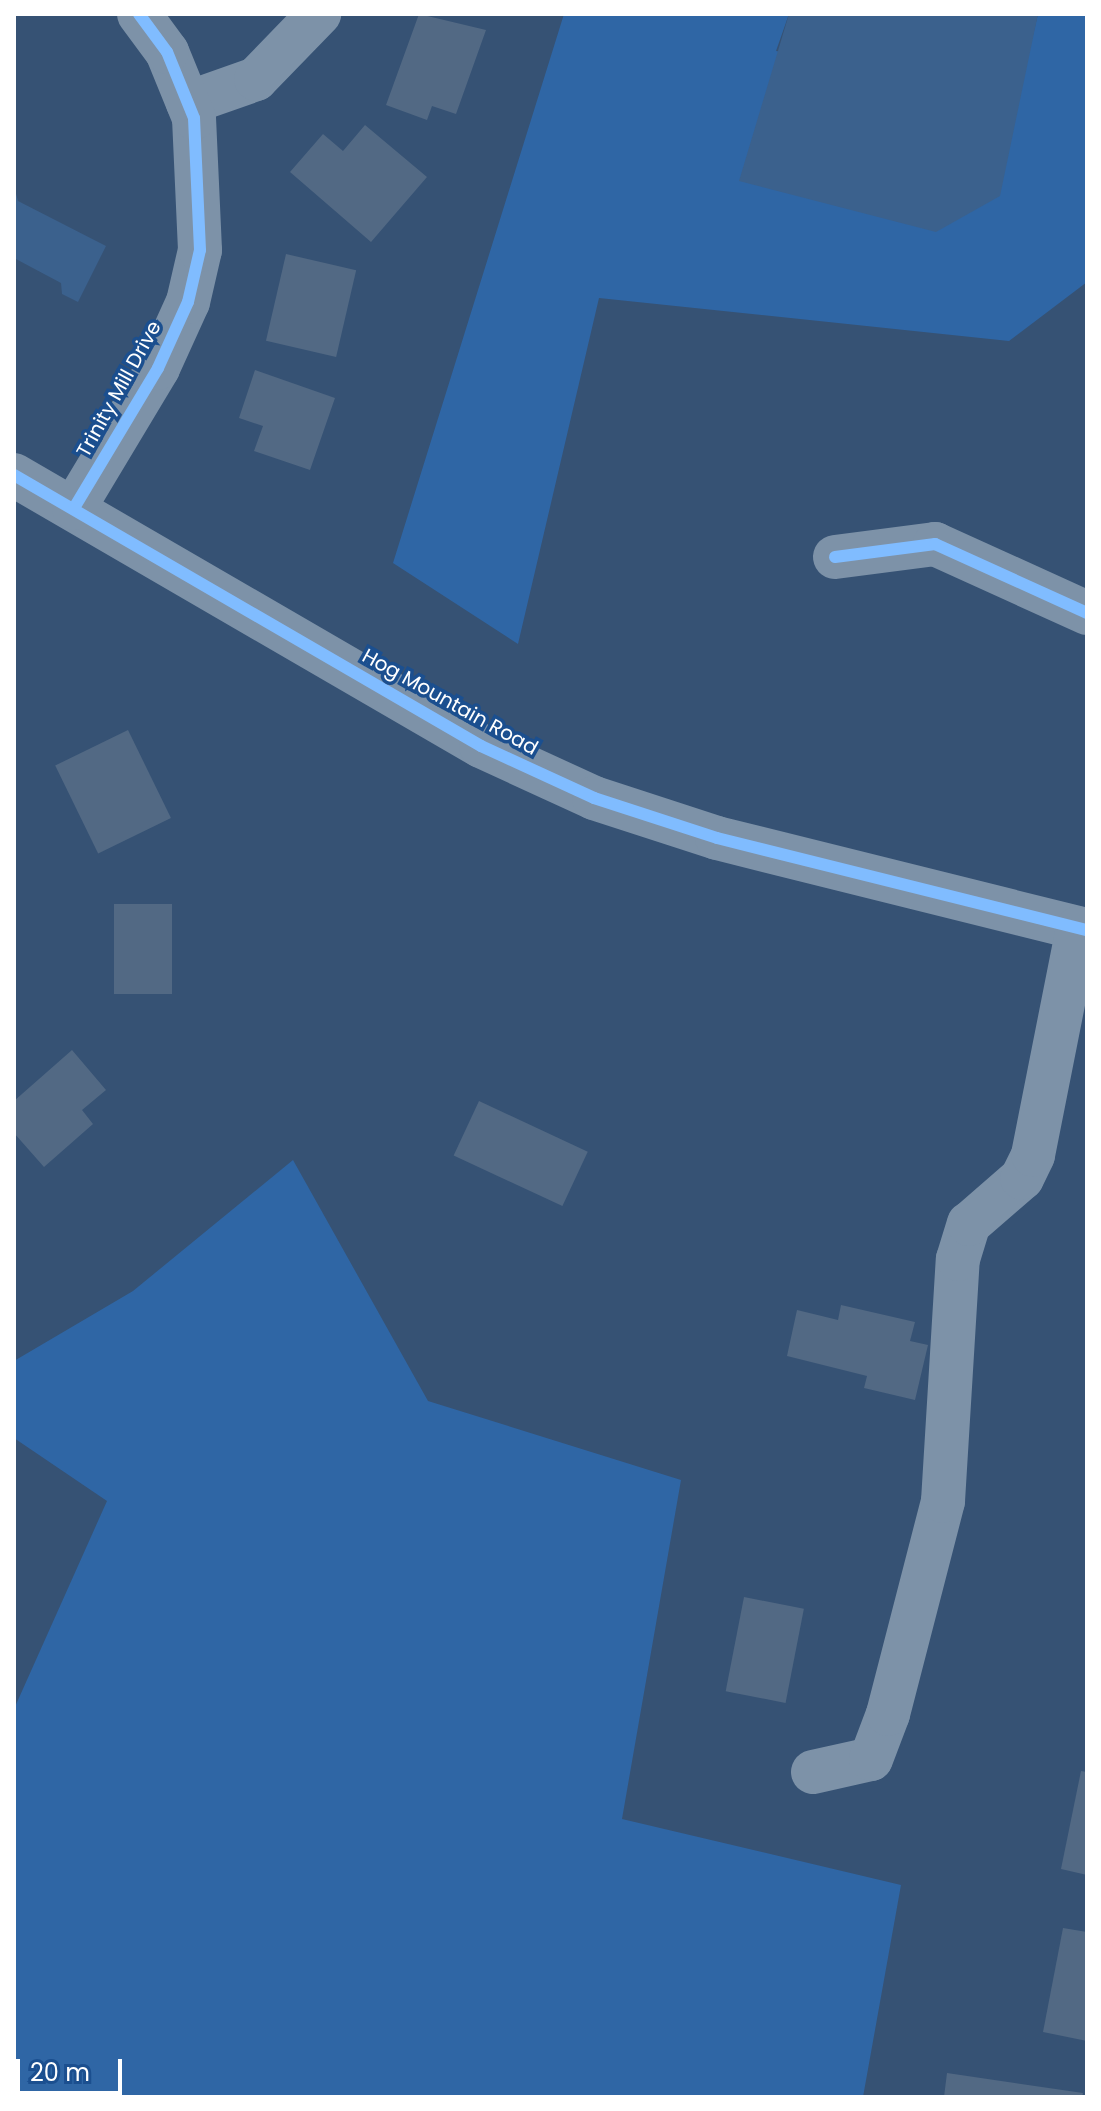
<!DOCTYPE html>
<style>
body{margin:0}
#map{position:relative;width:1101px;height:2111px;overflow:hidden;background:#365274;font-family:Poppins,sans-serif}
div>[style]{position:absolute}
.green>*{inset:0;background:#2f66a5}
.water>*{inset:0;background:#3b618d}
.building>*{inset:0;background:#526984;transform-origin:0 0}
.minor>*{height:44px;margin:-22px;padding:0 22px;transform-origin:22px;border-radius:22px;background:#7d92a8}
.cycleway>*{height:12px;margin:-6px;padding:0 6px;transform-origin:6px;border-radius:6px;background:#80bcff}
span{translate:-50% -50%;white-space:nowrap;text-align:center;line-height:1.15;-webkit-text-stroke:7px #1b4f8f;paint-order:stroke}
.street-label{font-size:20px;color:#fff}
.frame{position:absolute;inset:0;border:16px solid #fff;pointer-events:none}
.scale{position:absolute;left:16px;top:2059px;width:106px;height:36px;box-sizing:border-box;border:4px solid #fff;border-top:0;padding-left:10px;font-size:24px;line-height:28px;white-space:nowrap;color:#fff;-webkit-text-stroke:6px #1b4f8f;paint-order:stroke}
</style>
<div id="map">
<div class="green">
<div style="clip-path:polygon(564px 14px,789px 14px,776px 51px,1020px 90px,1038px 14px,1087px 14px,1087px 282px,1009px 341px,599px 298px,518px 644px,393px 563px)"></div>
<div style="clip-path:polygon(293px 1160px,428px 1401px,681px 1480px,622px 1819px,901px 1885px,863px 2097px,14px 2097px,14px 1709px,107px 1501px,14px 1438px,14px 1361px,133px 1291px)"></div>
</div>
<div class="water">
<div style="clip-path:polygon(789px 14px,1038px 14px,1000px 196px,936px 232px,739px 181px)"></div>
<div style="clip-path:polygon(14px 186px,18px 201px,106px 246px,78px 302px,62px 294px,61px 283px,14px 258px)"></div>
</div>
<div class="building">
<div style="clip-path:polygon(419px 14px,486px 30px,456px 114px,432px 106px,427px 120px,386px 105px)"></div>
<div style="clip-path:polygon(365px 125px,427px 177px,371px 242px,290px 172px,323px 134px,343px 151px)"></div>
<div style="left:286px;top:254px;width:72px;height:89px;rotate:13deg"></div>
<div style="clip-path:polygon(255px 370px,335px 398px,310px 470px,254px 451px,263px 426px,239px 418px)"></div>
<div style="left:128px;top:730px;width:98px;height:81px;rotate:64deg"></div>
<div style="left:114px;top:904px;width:58px;height:90px"></div>
<div style="clip-path:polygon(72px 1050px,106px 1090px,82px 1110px,93px 1124px,44px 1167px,14px 1133px,14px 1101px)"></div>
<div style="left:479px;top:1101px;width:120px;height:60px;rotate:25deg"></div>
<div style="clip-path:polygon(841px 1305px,915px 1322px,910px 1341px,928px 1345px,915px 1400px,864px 1388px,867px 1376px,787px 1356px,797px 1310px,838px 1320px)"></div>
<div style="left:744px;top:1597px;width:61px;height:96px;rotate:11deg"></div>
<div style="clip-path:polygon(1081px 1771px,1087px 1772px,1087px 1875px,1061px 1869px)"></div>
<div style="clip-path:polygon(1063px 1928px,1087px 1932px,1087px 2041px,1043px 2032px)"></div>
<div style="clip-path:polygon(947px 2073px,1083px 2093px,1082px 2097px,944px 2097px)"></div>
</div>
<div class="minor">
<div style="left:188px;top:103px;width:72px;rotate:-19.4deg"></div>
<div style="left:256px;top:79px;width:91px;rotate:-45.9deg"></div>
<div style="left:14px;top:475px;width:540px;rotate:30.13deg"></div>
<div style="left:481px;top:746px;width:124px;rotate:24.7deg"></div>
<div style="left:594px;top:798px;width:129px;rotate:18deg"></div>
<div style="left:717px;top:838px;width:381px;rotate:14deg"></div>
<div style="left:74px;top:508px;width:163px;rotate:-59deg"></div>
<div style="left:158px;top:368px;width:72px;rotate:-65.6deg"></div>
<div style="left:188px;top:302px;width:53px;rotate:-77deg"></div>
<div style="left:200px;top:250px;width:132px;rotate:-92.6deg"></div>
<div style="left:194px;top:118px;width:71px;rotate:-112.2deg"></div>
<div style="left:167px;top:52px;width:47px;rotate:-126.4deg"></div>
<div style="left:835px;top:557px;width:101px;rotate:-7.4deg"></div>
<div style="left:935px;top:544px;width:167px;rotate:24.4deg"></div>
<div style="left:813px;top:1772px;width:59px;rotate:-12.6deg"></div>
<div style="left:871px;top:1759px;width:48px;rotate:-69.3deg"></div>
<div style="left:888px;top:1714px;width:220px;rotate:-75.5deg"></div>
<div style="left:943px;top:1501px;width:242px;rotate:-86.5deg"></div>
<div style="left:958px;top:1259px;width:37px;rotate:-73deg"></div>
<div style="left:969px;top:1224px;width:70px;rotate:-41deg"></div>
<div style="left:1022px;top:1178px;width:25px;rotate:-64deg"></div>
<div style="left:1033px;top:1155px;width:231px;rotate:-78.8deg"></div>
</div>
<div class="cycleway">
<div style="left:14px;top:475px;width:540px;rotate:30.13deg"></div>
<div style="left:481px;top:746px;width:124px;rotate:24.7deg"></div>
<div style="left:594px;top:798px;width:129px;rotate:18deg"></div>
<div style="left:717px;top:838px;width:381px;rotate:14deg"></div>
<div style="left:74px;top:508px;width:163px;rotate:-59deg"></div>
<div style="left:158px;top:368px;width:72px;rotate:-65.6deg"></div>
<div style="left:188px;top:302px;width:53px;rotate:-77deg"></div>
<div style="left:200px;top:250px;width:132px;rotate:-92.6deg"></div>
<div style="left:194px;top:118px;width:71px;rotate:-112.2deg"></div>
<div style="left:167px;top:52px;width:47px;rotate:-126.4deg"></div>
<div style="left:835px;top:557px;width:101px;rotate:-7.4deg"></div>
<div style="left:935px;top:544px;width:167px;rotate:24.4deg"></div>
</div>
<div class="street-label">
<span style="left:119px;top:389px;rotate:-61deg">Trinity Mill Drive</span>
<span style="left:450px;top:702px;rotate:29deg">Hog Mountain Road</span>
</div>
<div class="frame"></div>
<div class="scale">20 m</div>
</div>
